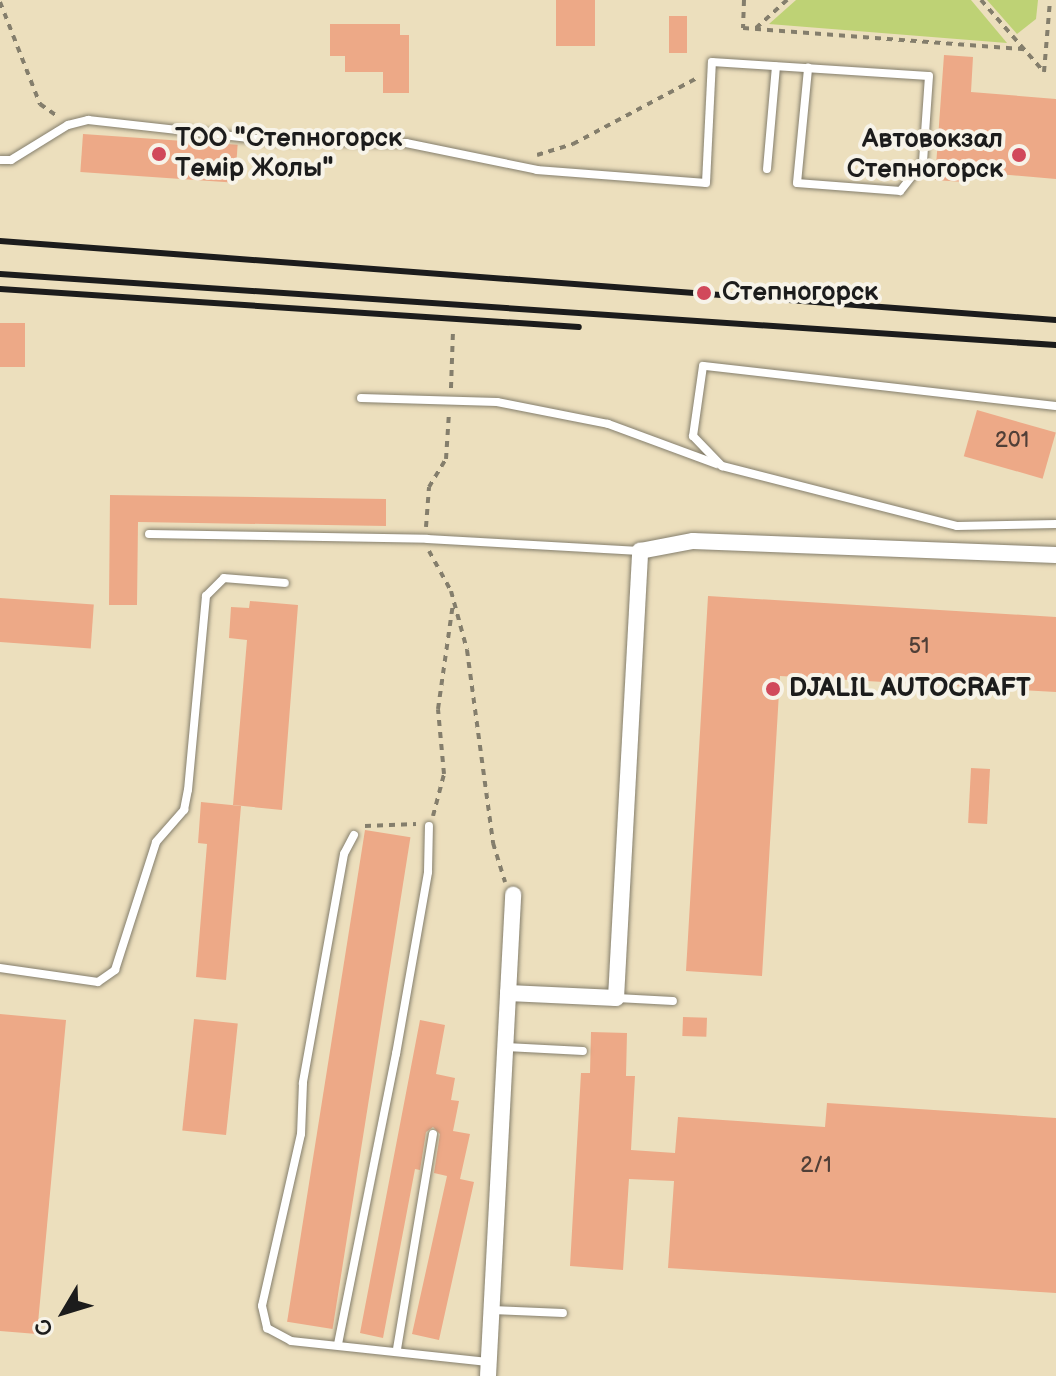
<!DOCTYPE html>
<meta charset="utf-8">
<style>
body{margin:0}
#map{position:relative;width:1056px;height:1376px;overflow:hidden;background:#ecdfbd;font-family:"Balsamiq Sans",sans-serif}
div>[style]{position:absolute}
.green>*{inset:0;background:#bed275}
.building>*{inset:0;background:#eda987;transform-origin:0 0}
.path>*{height:4px;margin-top:-2px;transform-origin:0;background:repeating-linear-gradient(90deg,#847e6c 0 6px,transparent 0 12px)}
.roads{filter:drop-shadow(0 0 2px #847e6c) drop-shadow(0 0 2px #847e6c)}
.service>*{height:8px;margin:-4px;padding:0 4px;transform-origin:4px;border-radius:4px;background:#fff}
.minor>*{height:16px;margin:-8px;padding:0 8px;transform-origin:8px;border-radius:8px;background:#fff}
.rail>*{height:6px;margin:-3px;padding:0 3px;transform-origin:3px;border-radius:3px;background:#1c1c1c}
.dots>*{width:22px;height:22px;translate:-50% -50%;box-sizing:border-box;border:4px solid #f7f3e8;border-radius:50%}
span{translate:-50% -50%;white-space:nowrap;text-align:center;line-height:1.15;-webkit-text-stroke:8px #f7f3e8;paint-order:stroke}
.number-label{font-size:22px;color:#503f37}
.number-label span{-webkit-text-stroke-width:0}
.poi-label{font-size:26px;color:#1c1c1c;font-weight:700}
.left{translate:0 -50%;text-align:left}
.right{translate:-100% -50%;text-align:right}
.north{position:absolute;left:24px;top:1272px;width:80px;height:80px;-webkit-text-stroke:6px #f7f3e8;paint-order:stroke;rotate:232deg;font-size:22px;font-weight:700;line-height:32px;text-align:center;color:#1c1c1c}
.north::after{content:'';display:block;margin:auto;width:28px;height:36px;background:#1c1c1c;clip-path:polygon(50% 0,100% 100%,50% 72%,0 100%)}
</style>
<div id="map">
<div class="green">
<div style="clip-path:polygon(796px 0,971px 0,1007px 43px,769px 24px)"></div>
<div style="clip-path:polygon(987px 0,1038px 0,1036px 19px,1017px 34px)"></div>
</div>
<div class="building">
<div style="left:556px;top:0;width:39px;height:46px"></div>
<div style="left:669px;top:16px;width:18px;height:37px"></div>
<div style="clip-path:polygon(330px 24px,400px 24px,400px 35px,409px 35px,409px 93px,383px 93px,383px 72px,345px 72px,345px 56px,330px 56px)"></div>
<div style="clip-path:polygon(944px 55px,973px 57px,971px 92px,1056px 99px,1056px 179px,965px 171px,964px 182px,935px 180px)"></div>
<div style="left:83px;top:134px;width:155px;height:38px;rotate:4deg"></div>
<div style="left:0;top:323px;width:25px;height:44px"></div>
<div style="left:977px;top:410px;width:82px;height:48px;rotate:16deg"></div>
<div style="clip-path:polygon(110px 495px,386px 499px,386px 526px,138px 522px,137px 605px,109px 605px)"></div>
<div style="clip-path:polygon(708px 596px,1056px 617px,1056px 692px,780px 676px,762px 976px,686px 971px)"></div>
<div style="left:0;top:598px;width:94px;height:44px;rotate:4deg"></div>
<div style="clip-path:polygon(250px 601px,298px 605px,282px 810px,233px 805px,247px 640px,229px 638px,231px 607px,249px 608px)"></div>
<div style="left:971px;top:768px;width:19px;height:55px;rotate:3deg"></div>
<div style="clip-path:polygon(201px 802px,241px 806px,226px 980px,196px 977px,207px 844px,198px 843px)"></div>
<div style="left:365px;top:830px;width:46px;height:498px;rotate:9deg"></div>
<div style="clip-path:polygon(0 1014px,66px 1020px,37px 1334px,0 1331px)"></div>
<div style="left:683px;top:1017px;width:24px;height:19px;rotate:2deg"></div>
<div style="left:194px;top:1019px;width:44px;height:112px;rotate:6deg"></div>
<div style="clip-path:polygon(420px 1020px,445px 1025px,436px 1074px,455px 1078px,451px 1100px,459px 1101px,453px 1131px,470px 1134px,460px 1179px,474px 1182px,439px 1340px,412px 1334px,447px 1176px,434px 1173px,440px 1134px,433px 1127px,426px 1132px,420px 1170px,415px 1169px,383px 1338px,360px 1333px)"></div>
<div style="clip-path:polygon(591px 1032px,627px 1033px,626px 1076px,635px 1076px,631px 1150px,675px 1153px,678px 1117px,825px 1127px,827px 1103px,1056px 1118px,1056px 1293px,668px 1268px,674px 1181px,629px 1179px,623px 1270px,570px 1266px,581px 1073px,590px 1073px)"></div>
</div>
<div class="path">
<div style="left:744px;top:0;width:28px;rotate:92deg"></div>
<div style="left:743px;top:28px;width:282px;rotate:4.3deg"></div>
<div style="left:981px;top:0;width:96px;rotate:48.8deg"></div>
<div style="left:0;top:2px;width:110px;rotate:68.6deg"></div>
<div style="left:40px;top:104px;width:21px;rotate:35deg"></div>
<div style="left:756px;top:28px;width:42px;rotate:-42.1deg"></div>
<div style="left:1044px;top:72px;width:72px;rotate:-85.2deg"></div>
<div style="left:537px;top:155px;width:38px;rotate:-17deg"></div>
<div style="left:573px;top:144px;width:140px;rotate:-28deg"></div>
<div style="left:451px;top:388px;width:58px;rotate:-88deg"></div>
<div style="left:426px;top:527px;width:40px;rotate:-85.7deg"></div>
<div style="left:429px;top:487px;width:33px;rotate:-59deg"></div>
<div style="left:446px;top:459px;width:46px;rotate:-86.3deg"></div>
<div style="left:429px;top:551px;width:46px;rotate:61.2deg"></div>
<div style="left:451px;top:591px;width:61px;rotate:74.8deg"></div>
<div style="left:467px;top:650px;width:195px;rotate:82.3deg"></div>
<div style="left:493px;top:843px;width:41px;rotate:72.9deg"></div>
<div style="left:433px;top:816px;width:43px;rotate:-75.3deg"></div>
<div style="left:444px;top:774px;width:65px;rotate:-95.3deg"></div>
<div style="left:438px;top:709px;width:106px;rotate:-81.9deg"></div>
<div style="left:365px;top:826px;width:51px;rotate:-2.2deg"></div>
</div>
<div class="roads">
<div class="service">
<div style="left:0;top:160px;width:11px"></div>
<div style="left:11px;top:160px;width:67px;rotate:-31.6deg"></div>
<div style="left:68px;top:125px;width:21px;rotate:-14deg"></div>
<div style="left:88px;top:120px;width:180px;rotate:6.4deg"></div>
<div style="left:267px;top:140px;width:139px;rotate:1.2deg"></div>
<div style="left:406px;top:143px;width:134px;rotate:11.6deg"></div>
<div style="left:537px;top:170px;width:169px;rotate:4.4deg"></div>
<div style="left:706px;top:183px;width:121px;rotate:-87.2deg"></div>
<div style="left:712px;top:62px;width:217px;rotate:3.7deg"></div>
<div style="left:929px;top:76px;width:86px;rotate:94deg"></div>
<div style="left:923px;top:162px;width:37px;rotate:128deg"></div>
<div style="left:900px;top:191px;width:103px;rotate:-175.6deg"></div>
<div style="left:797px;top:183px;width:116px;rotate:-84.5deg"></div>
<div style="left:767px;top:169px;width:103px;rotate:-85deg"></div>
<div style="left:361px;top:398px;width:136px;rotate:1.7deg"></div>
<div style="left:497px;top:402px;width:113px;rotate:11.2deg"></div>
<div style="left:608px;top:424px;width:116px;rotate:20.2deg"></div>
<div style="left:1056px;top:406px;width:355px;rotate:-173.5deg"></div>
<div style="left:703px;top:366px;width:71px;rotate:98.1deg"></div>
<div style="left:693px;top:436px;width:42px;rotate:46deg"></div>
<div style="left:722px;top:466px;width:243px;rotate:14.3deg"></div>
<div style="left:957px;top:526px;width:99px;rotate:-1.2deg"></div>
<div style="left:149px;top:534px;width:278px;rotate:1deg"></div>
<div style="left:427px;top:539px;width:213px;rotate:3.2deg"></div>
<div style="left:354px;top:835px;width:21px;rotate:118deg"></div>
<div style="left:344px;top:854px;width:233px;rotate:100.2deg"></div>
<div style="left:303px;top:1083px;width:51px;rotate:92.2deg"></div>
<div style="left:301px;top:1134px;width:176px;rotate:102.8deg"></div>
<div style="left:262px;top:1306px;width:23px;rotate:77deg"></div>
<div style="left:267px;top:1328px;width:27px;rotate:28deg"></div>
<div style="left:291px;top:1341px;width:198px;rotate:6.1deg"></div>
<div style="left:0;top:968px;width:99px;rotate:8.1deg"></div>
<div style="left:98px;top:982px;width:21px;rotate:-35deg"></div>
<div style="left:115px;top:970px;width:134px;rotate:-72.2deg"></div>
<div style="left:156px;top:842px;width:43px;rotate:-48.8deg"></div>
<div style="left:184px;top:810px;width:20px;rotate:-79deg"></div>
<div style="left:188px;top:790px;width:195px;rotate:-84.7deg"></div>
<div style="left:206px;top:596px;width:25px;rotate:-45deg"></div>
<div style="left:224px;top:578px;width:61px;rotate:4.7deg"></div>
<div style="left:617px;top:998px;width:56px;rotate:3.1deg"></div>
<div style="left:506px;top:1047px;width:77px;rotate:3deg"></div>
<div style="left:492px;top:1310px;width:71px;rotate:2.4deg"></div>
<div style="left:338px;top:1344px;width:296px;rotate:-78.7deg"></div>
<div style="left:396px;top:1054px;width:185px;rotate:-80deg"></div>
<div style="left:428px;top:872px;width:46px;rotate:-88.8deg"></div>
<div style="left:397px;top:1349px;width:218px;rotate:-80.5deg"></div>
</div>
<div class="minor">
<div style="left:508px;top:993px;width:108px;rotate:2.7deg"></div>
<div style="left:616px;top:998px;width:448px;rotate:-86.9deg"></div>
<div style="left:640px;top:551px;width:54px;rotate:-10.7deg"></div>
<div style="left:693px;top:541px;width:363px;rotate:2.2deg"></div>
<div style="left:488px;top:1376px;width:482px;rotate:-87deg"></div>
</div>
</div>
<div class="rail">
<div style="left:0;top:241px;width:1059px;rotate:4.28deg"></div>
<div style="left:0;top:274px;width:1058px;rotate:3.85deg"></div>
<div style="left:0;top:289px;width:580px;rotate:3.75deg"></div>
</div>
<div class="dots">
<div style="left:159px;top:154px;background:#d1495b"></div>
<div style="left:1019px;top:155px;background:#d1495b"></div>
<div style="left:704px;top:293px;background:#d1495b"></div>
<div style="left:773px;top:689px;background:#d1495b"></div>
</div>
<div class="number-label">
<span style="left:1012px;top:441px">201</span>
<span style="left:919px;top:647px">51</span>
<span style="left:816px;top:1166px">2/1</span>
</div>
<div class="poi-label">
<span class="left" style="left:175px;top:154px">ТОО "Степногорск<br>Темiр Жолы"</span>
<span class="right" style="left:1003px;top:155px">Автовокзал<br>Степногорск</span>
<span class="left" style="left:722px;top:293px">Степногорск</span>
<span class="left" style="left:789px;top:689px">DJALIL AUTOCRAFT</span>
</div>
<div class="north">С</div>
</div>
